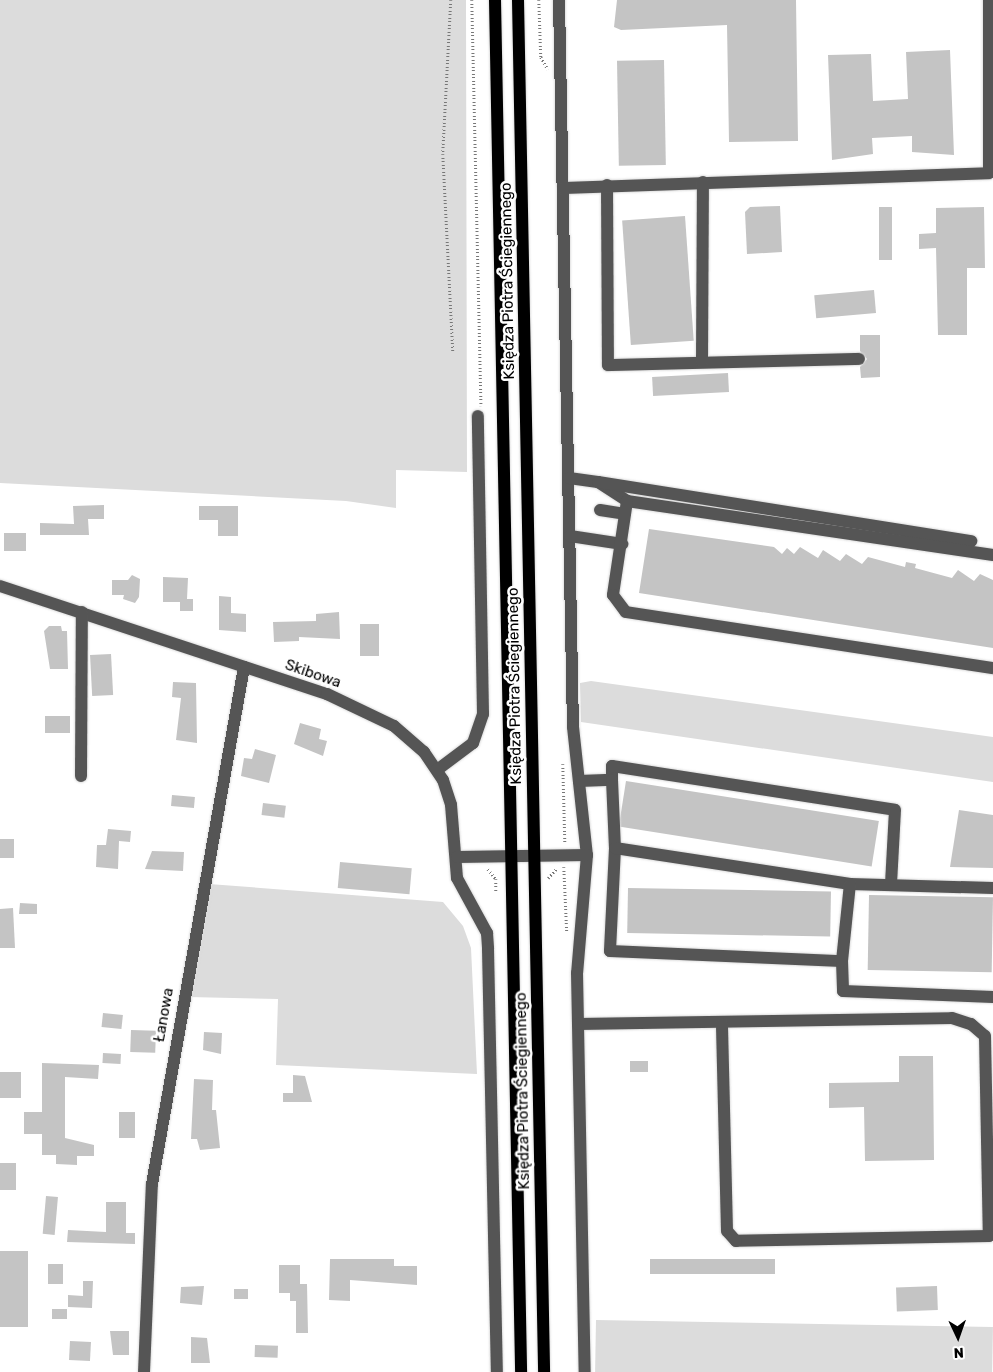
<!DOCTYPE html>
<meta charset="utf-8">
<style>
body{margin:0}
#map{position:relative;width:993px;height:1372px;overflow:hidden;background:#fff;font-family:Rubik,sans-serif}
div>[style]{position:absolute}
.green>*{inset:0;background:#dcdcdc;transform-origin:0 0}
.building>*{inset:0;background:#c4c4c4;transform-origin:0 0}
.path>*{height:2.5px;margin-top:-1.25px;transform-origin:0;background:repeating-linear-gradient(90deg,#777 0 1px,transparent 0 3.5px)}
.roads{filter:drop-shadow(0 0 1px #dbdbdb) drop-shadow(0 0 1px #dbdbdb)}
.minor>*{height:12px;margin:-6px;padding:0 6px;transform-origin:6px;border-radius:6px;background:#555}
.major>*{height:12px;margin:-6px;padding:0 6px;transform-origin:6px;border-radius:6px;background:#000}
span{translate:-50% -50%;white-space:nowrap;text-align:center;line-height:1.15;-webkit-text-stroke:5px #fff;paint-order:stroke}
.street-label{font-size:15px;color:#000}
.north{position:absolute;left:933px;top:1312px;width:50px;height:50px;-webkit-text-stroke:4px #fff;paint-order:stroke;rotate:177deg;font-size:14px;font-weight:700;line-height:20px;text-align:center;color:#000}
.north::after{content:'';display:block;margin:auto;width:18px;height:22px;background:#000;clip-path:polygon(50% 0,100% 100%,50% 72%,0 100%)}
</style>
<div id="map">
<div class="green">
<div style="clip-path:polygon(0 0,466px 0,467px 472px,396px 470px,396px 508px,346px 501px,0 483px)"></div>
<div style="clip-path:polygon(591px 681px,993px 737px,993px 782px,581px 722px,580px 683px)"></div>
<div style="clip-path:polygon(209px 884px,443px 902px,463px 926px,471px 948px,477px 1074px,276px 1065px,278px 999px,188px 997px)"></div>
<div style="left:596px;top:1320px;width:397px;height:52px;rotate:1deg"></div>
</div>
<div class="building">
<div style="clip-path:polygon(617px 0,796px 0,798px 141px,729px 142px,727px 25px,621px 30px,614px 27px)"></div>
<div style="clip-path:polygon(950px 50px,954px 155px,912px 152px,912px 136px,872px 138px,873px 154px,832px 160px,828px 55px,871px 54px,873px 101px,908px 99px,906px 52px)"></div>
<div style="left:664px;top:60px;width:105px;height:47px;rotate:89deg"></div>
<div style="clip-path:polygon(780px 206px,782px 252px,747px 254px,745px 212px,750px 207px)"></div>
<div style="left:879px;top:207px;width:13px;height:53px"></div>
<div style="clip-path:polygon(984px 207px,985px 268px,967px 268px,967px 335px,938px 335px,936px 248px,919px 249px,919px 234px,936px 233px,936px 208px)"></div>
<div style="left:685px;top:216px;width:125px;height:63px;rotate:86deg"></div>
<div style="left:874px;top:290px;width:23px;height:60px;rotate:85deg"></div>
<div style="clip-path:polygon(860px 335px,880px 335px,880px 377px,861px 378px,860px 367px,867px 359px,860px 351px)"></div>
<div style="left:728px;top:373px;width:19px;height:76px;rotate:87deg"></div>
<div style="clip-path:polygon(104px 505px,104px 519px,88px 519px,89px 535px,40px 535px,40px 523px,74px 524px,73px 506px)"></div>
<div style="clip-path:polygon(199px 506px,238px 506px,238px 536px,218px 536px,218px 520px,199px 520px)"></div>
<div style="clip-path:polygon(649px 529px,774px 547px,782px 554px,787px 548px,794px 554px,800px 547px,818px 558px,823px 550px,840px 561px,846px 554px,862px 564px,868px 557px,905px 567px,906px 562px,916px 564px,915px 568px,952px 578px,958px 570px,974px 581px,980px 574px,993px 580px,993px 648px,639px 593px)"></div>
<div style="left:4px;top:533px;width:22px;height:18px"></div>
<div style="clip-path:polygon(132px 575px,140px 579px,139px 597px,135px 603px,123px 599px,124px 595px,112px 595px,112px 580px,128px 580px)"></div>
<div style="clip-path:polygon(163px 577px,188px 578px,187px 599px,193px 599px,193px 611px,180px 611px,180px 602px,163px 602px)"></div>
<div style="clip-path:polygon(219px 596px,231px 597px,231px 613px,246px 614px,246px 632px,219px 630px)"></div>
<div style="clip-path:polygon(339px 612px,340px 639px,299px 637px,299px 641px,274px 642px,273px 622px,316px 621px,316px 614px)"></div>
<div style="left:360px;top:624px;width:19px;height:32px"></div>
<div style="clip-path:polygon(49px 626px,61px 626px,62px 631px,67px 631px,68px 669px,50px 669px,44px 631px)"></div>
<div style="left:111px;top:654px;width:41px;height:21px;rotate:87deg"></div>
<div style="clip-path:polygon(173px 682px,196px 683px,197px 743px,176px 740px,181px 698px,172px 697px)"></div>
<div style="left:45px;top:716px;width:25px;height:17px"></div>
<div style="clip-path:polygon(300px 723px,321px 729px,319px 739px,327px 741px,323px 756px,294px 744px)"></div>
<div style="clip-path:polygon(255px 749px,276px 755px,269px 783px,241px 776px,244px 758px,252px 759px)"></div>
<div style="left:626px;top:781px;width:256px;height:46px;rotate:9deg"></div>
<div style="left:172px;top:795px;width:23px;height:11px;rotate:5deg"></div>
<div style="left:263px;top:803px;width:23px;height:12px;rotate:7deg"></div>
<div style="clip-path:polygon(959px 810px,993px 815px,993px 868px,950px 867px)"></div>
<div style="clip-path:polygon(108px 829px,131px 831px,130px 842px,119px 841px,118px 869px,96px 867px,97px 845px,106px 845px)"></div>
<div style="left:0;top:839px;width:14px;height:19px"></div>
<div style="clip-path:polygon(152px 851px,184px 852px,183px 871px,145px 869px)"></div>
<div style="left:340px;top:862px;width:72px;height:26px;rotate:5deg"></div>
<div style="left:628px;top:888px;width:203px;height:45px;rotate:1deg"></div>
<div style="left:869px;top:895px;width:124px;height:75px;rotate:1deg"></div>
<div style="clip-path:polygon(20px 903px,37px 904px,37px 914px,19px 914px)"></div>
<div style="clip-path:polygon(13px 908px,15px 948px,0 948px,0 909px)"></div>
<div style="left:103px;top:1013px;width:20px;height:14px;rotate:6deg"></div>
<div style="left:131px;top:1030px;width:25px;height:22px;rotate:2deg"></div>
<div style="clip-path:polygon(204px 1032px,222px 1033px,221px 1054px,203px 1050px)"></div>
<div style="left:103px;top:1053px;width:18px;height:10px;rotate:3deg"></div>
<div style="clip-path:polygon(899px 1056px,933px 1056px,934px 1160px,865px 1161px,864px 1107px,829px 1108px,829px 1083px,899px 1082px)"></div>
<div style="left:630px;top:1061px;width:18px;height:11px"></div>
<div style="clip-path:polygon(42px 1063px,99px 1065px,98px 1079px,65px 1077px,65px 1138px,94px 1145px,94px 1156px,77px 1156px,77px 1165px,56px 1164px,56px 1155px,42px 1155px,42px 1134px,24px 1134px,24px 1112px,42px 1112px)"></div>
<div style="left:0;top:1072px;width:21px;height:26px"></div>
<div style="clip-path:polygon(293px 1075px,305px 1076px,312px 1102px,283px 1102px,283px 1093px,293px 1093px)"></div>
<div style="clip-path:polygon(194px 1079px,213px 1080px,212px 1110px,216px 1110px,220px 1148px,200px 1150px,197px 1139px,191px 1139px)"></div>
<div style="left:119px;top:1112px;width:16px;height:26px"></div>
<div style="left:0;top:1163px;width:16px;height:27px"></div>
<div style="left:46px;top:1196px;width:12px;height:38px;rotate:5deg"></div>
<div style="clip-path:polygon(106px 1202px,126px 1202px,126px 1233px,135px 1233px,135px 1244px,67px 1242px,68px 1230px,106px 1232px)"></div>
<div style="left:0;top:1251px;width:28px;height:76px"></div>
<div style="clip-path:polygon(330px 1259px,394px 1259px,394px 1266px,417px 1266px,417px 1285px,350px 1280px,350px 1301px,329px 1300px)"></div>
<div style="left:775px;top:1259px;width:15px;height:125px;rotate:90deg"></div>
<div style="left:48px;top:1264px;width:15px;height:20px"></div>
<div style="clip-path:polygon(279px 1265px,300px 1265px,300px 1284px,307px 1284px,308px 1333px,296px 1333px,296px 1301px,290px 1301px,290px 1293px,279px 1293px)"></div>
<div style="clip-path:polygon(83px 1281px,93px 1281px,92px 1308px,68px 1307px,68px 1295px,83px 1296px)"></div>
<div style="clip-path:polygon(204px 1286px,202px 1305px,180px 1303px,181px 1287px)"></div>
<div style="left:937px;top:1286px;width:24px;height:41px;rotate:88deg"></div>
<div style="left:234px;top:1289px;width:14px;height:10px"></div>
<div style="left:52px;top:1309px;width:15px;height:10px"></div>
<div style="clip-path:polygon(110px 1331px,129px 1331px,129px 1355px,113px 1355px)"></div>
<div style="clip-path:polygon(191px 1337px,207px 1338px,210px 1363px,191px 1363px)"></div>
<div style="left:70px;top:1341px;width:21px;height:19px;rotate:3deg"></div>
<div style="left:255px;top:1345px;width:23px;height:12px;rotate:2deg"></div>
</div>
<div class="path">
<div style="left:451px;top:0;width:154px;rotate:93deg"></div>
<div style="left:443px;top:154px;width:199px;rotate:87.1deg"></div>
<div style="left:472px;top:0;width:406px;rotate:88.7deg"></div>
<div style="left:539px;top:0;width:57px;rotate:88deg"></div>
<div style="left:541px;top:57px;width:14px;rotate:60deg"></div>
<div style="left:563px;top:764px;width:79px;rotate:88.5deg"></div>
<div style="left:564px;top:867px;width:66px;rotate:87.4deg"></div>
<div style="left:488px;top:869px;width:13px;rotate:51deg"></div>
<div style="left:496px;top:879px;width:13px;rotate:90deg"></div>
<div style="left:548px;top:878px;width:13px;rotate:-48deg"></div>
</div>
<div class="roads">
<div class="minor">
<div style="left:559px;top:0;width:727px;rotate:88.9deg"></div>
<div style="left:573px;top:727px;width:129px;rotate:83.8deg"></div>
<div style="left:587px;top:855px;width:118px;rotate:94.8deg"></div>
<div style="left:577px;top:973px;width:399px;rotate:88.9deg"></div>
<div style="left:607px;top:185px;width:180px;rotate:89.7deg"></div>
<div style="left:608px;top:365px;width:251px;rotate:-1.4deg"></div>
<div style="left:563px;top:188px;width:426px;rotate:-2deg"></div>
<div style="left:989px;top:173px;width:173px;rotate:-90deg"></div>
<div style="left:702px;top:362px;width:180px;rotate:-89.7deg"></div>
<div style="left:569px;top:478px;width:29px;rotate:8deg"></div>
<div style="left:598px;top:482px;width:35px;rotate:33deg"></div>
<div style="left:598px;top:482px;width:378px;rotate:9deg"></div>
<div style="left:600px;top:510px;width:25px;rotate:9deg"></div>
<div style="left:570px;top:536px;width:53px;rotate:8.7deg"></div>
<div style="left:993px;top:555px;width:370px;rotate:-171.6deg"></div>
<div style="left:627px;top:501px;width:95px;rotate:98.5deg"></div>
<div style="left:613px;top:595px;width:21px;rotate:53deg"></div>
<div style="left:626px;top:612px;width:371px;rotate:8.7deg"></div>
<div style="left:0;top:586px;width:344px;rotate:18.3deg"></div>
<div style="left:327px;top:694px;width:74px;rotate:25.5deg"></div>
<div style="left:394px;top:726px;width:40px;rotate:41deg"></div>
<div style="left:424px;top:752px;width:34px;rotate:56deg"></div>
<div style="left:443px;top:780px;width:26px;rotate:72deg"></div>
<div style="left:451px;top:805px;width:73px;rotate:85.3deg"></div>
<div style="left:457px;top:878px;width:63px;rotate:61.4deg"></div>
<div style="left:487px;top:933px;width:16px;rotate:86deg"></div>
<div style="left:488px;top:949px;width:423px;rotate:88.8deg"></div>
<div style="left:437px;top:770px;width:45px;rotate:-36.9deg"></div>
<div style="left:473px;top:743px;width:31px;rotate:-71deg"></div>
<div style="left:483px;top:714px;width:298px;rotate:-91deg"></div>
<div style="left:81px;top:776px;width:164px;rotate:-89.7deg"></div>
<div style="left:612px;top:780px;width:14px;rotate:-90deg"></div>
<div style="left:612px;top:766px;width:286px;rotate:8.8deg"></div>
<div style="left:895px;top:810px;width:75px;rotate:93.1deg"></div>
<div style="left:579px;top:781px;width:33px;rotate:-2deg"></div>
<div style="left:612px;top:780px;width:68px;rotate:87.5deg"></div>
<div style="left:615px;top:848px;width:103px;rotate:92.8deg"></div>
<div style="left:610px;top:951px;width:232px;rotate:2.5deg"></div>
<div style="left:842px;top:961px;width:30px;rotate:88deg"></div>
<div style="left:843px;top:991px;width:150px;rotate:2.3deg"></div>
<div style="left:615px;top:848px;width:238px;rotate:8.7deg"></div>
<div style="left:850px;top:884px;width:143px;rotate:1.6deg"></div>
<div style="left:457px;top:857px;width:130px;rotate:-0.9deg"></div>
<div style="left:842px;top:961px;width:77px;rotate:-84.1deg"></div>
<div style="left:578px;top:1024px;width:374px;rotate:-0.9deg"></div>
<div style="left:952px;top:1018px;width:20px;rotate:18deg"></div>
<div style="left:971px;top:1024px;width:18px;rotate:41deg"></div>
<div style="left:985px;top:1036px;width:200px;rotate:88.9deg"></div>
<div style="left:989px;top:1236px;width:253px;rotate:178.9deg"></div>
<div style="left:736px;top:1241px;width:13px;rotate:-132deg"></div>
<div style="left:727px;top:1231px;width:207px;rotate:-91.4deg"></div>
<div style="left:144px;top:1372px;width:188px;rotate:-87.6deg"></div>
<div style="left:152px;top:1184px;width:525px;rotate:-79.91deg"></div>
</div>
<div class="major">
<div style="left:495px;top:0;width:1372px;rotate:88.91deg"></div>
<div style="left:518px;top:0;width:1372px;rotate:88.91deg"></div>
</div>
</div>
<div class="street-label">
<span style="left:508px;top:281px;rotate:-91deg">Księdza Piotra Ściegiennego</span>
<span style="left:313px;top:674px;rotate:19deg">Skibowa</span>
<span style="left:515px;top:686px;rotate:-91deg">Księdza Piotra Ściegiennego</span>
<span style="left:164px;top:1015px;rotate:-80deg">Łanowa</span>
<span style="left:523px;top:1091px;rotate:-91deg">Księdza Piotra Ściegiennego</span>
</div>
<div class="north">N</div>
</div>
